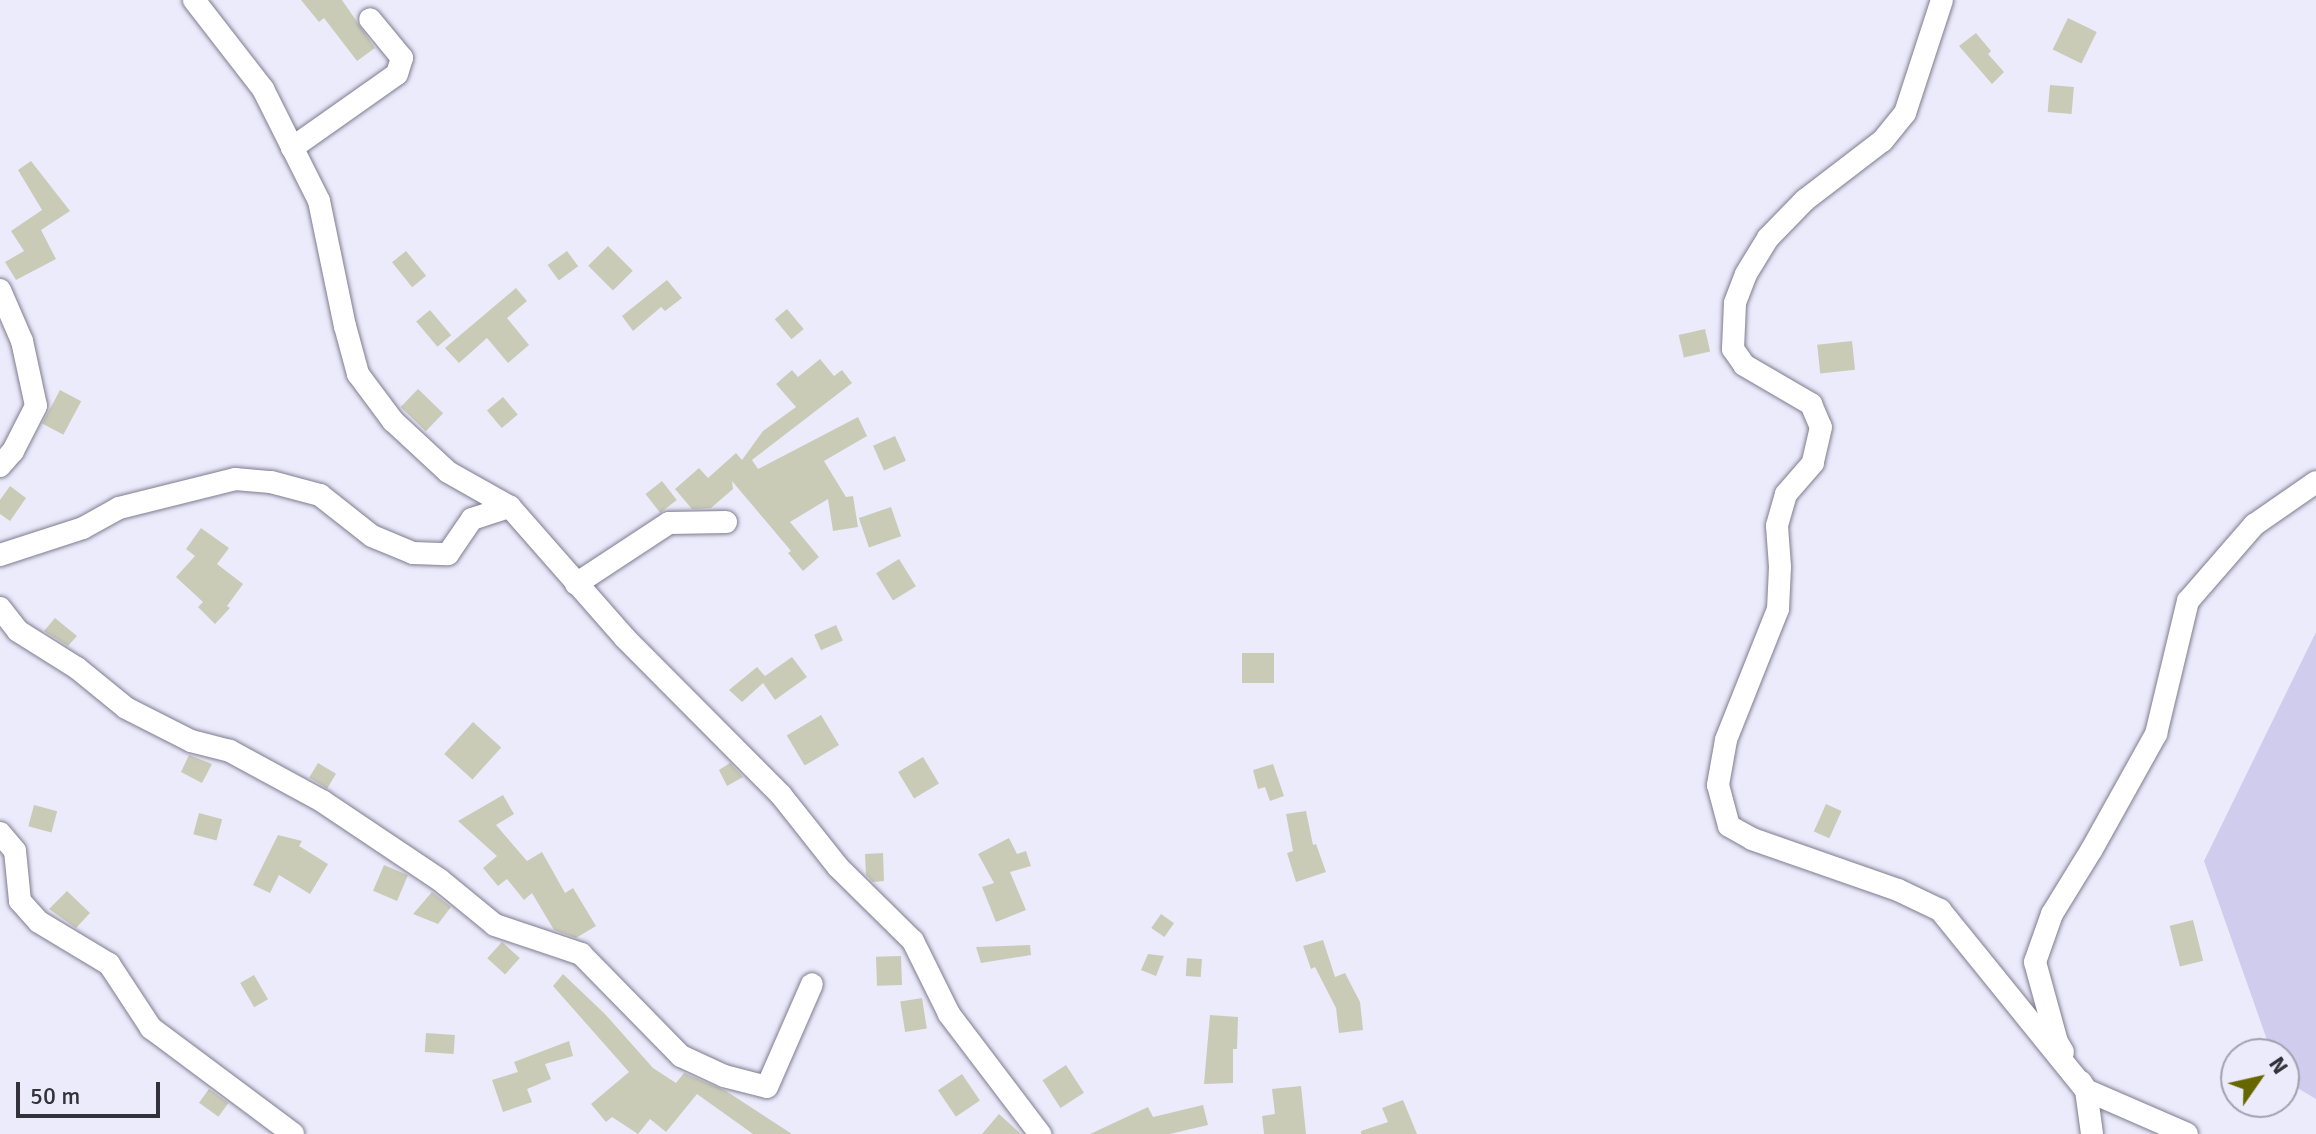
<!DOCTYPE html>
<style>
body{margin:0}
#map{position:relative;width:2316px;height:1134px;overflow:hidden;background:#ecebfc;font-family:Signika,sans-serif}
div>[style]{position:absolute}
.green>*{inset:0;background:#cfccee}
.building>*{inset:0;background:#cacbb7;transform-origin:0 0}
.roads{filter:drop-shadow(0 0 2px #7e7c8e) drop-shadow(0 0 2px #7e7c8e)}
.street>*{height:22px;margin:-11px;padding:0 11px;transform-origin:11px;border-radius:11px;background:#fff}
span{translate:-50% -50%;white-space:nowrap;text-align:center;line-height:1.15;-webkit-text-stroke:6px #ecebfc;paint-order:stroke}
.north{position:absolute;left:2220px;top:1038px;width:80px;height:80px;box-sizing:border-box;background:#ecebfc;border:2px solid #a2a1ae;border-radius:50%;rotate:56deg;font-size:22px;font-weight:700;line-height:32px;text-align:center;color:#33323a}
.north::after{content:'';display:block;margin:auto;width:28px;height:36px;background:#666701;clip-path:polygon(50% 0,100% 100%,50% 72%,0 100%)}
.scale{position:absolute;left:16px;top:1082px;width:144px;height:36px;box-sizing:border-box;border:4px solid #33323a;border-top:0;padding-left:10px;font-size:24px;line-height:28px;white-space:nowrap;color:#33323a;-webkit-text-stroke:6px #ecebfc;paint-order:stroke}
</style>
<div id="map">
<div class="green">
<div style="clip-path:polygon(2316px 632px,2316px 1099px,2284px 1080px,2284px 1054px,2272px 1054px,2204px 861px)"></div>
</div>
<div class="building">
<div style="clip-path:polygon(301px 0,342px 0,375px 48px,357px 61px,324px 18px,319px 22px)"></div>
<div style="left:2068px;top:18px;width:32px;height:35px;rotate:26deg"></div>
<div style="clip-path:polygon(1976px 33px,1991px 51px,1988px 54px,2004px 72px,1992px 84px,1959px 46px)"></div>
<div style="left:2050px;top:85px;width:24px;height:27px;rotate:5deg"></div>
<div style="clip-path:polygon(31px 161px,70px 211px,41px 230px,56px 259px,16px 280px,5px 262px,24px 251px,11px 231px,42px 210px,18px 170px)"></div>
<div style="left:608px;top:246px;width:35px;height:28px;rotate:45deg"></div>
<div style="left:406px;top:251px;width:32px;height:18px;rotate:51deg"></div>
<div style="left:567px;top:251px;width:19px;height:24px;rotate:54deg"></div>
<div style="clip-path:polygon(667px 280px,682px 298px,665px 311px,661px 307px,633px 331px,622px 316px)"></div>
<div style="clip-path:polygon(516px 288px,527px 301px,507px 318px,529px 345px,508px 363px,487px 338px,459px 363px,445px 348px)"></div>
<div style="left:787px;top:309px;width:26px;height:16px;rotate:50deg"></div>
<div style="left:430px;top:310px;width:33px;height:18px;rotate:50deg"></div>
<div style="left:1705px;top:329px;width:23px;height:27px;rotate:77deg"></div>
<div style="left:1852px;top:341px;width:29px;height:35px;rotate:84deg"></div>
<div style="clip-path:polygon(820px 359px,834px 376px,842px 370px,852px 383px,752px 460px,758px 469px,858px 417px,867px 436px,824px 461px,846px 497px,853px 496px,858px 527px,833px 531px,828px 499px,790px 522px,819px 557px,803px 571px,788px 553px,791px 551px,732px 481px,733px 489px,711px 508px,692px 509px,675px 489px,699px 468px,708px 478px,736px 453px,742px 460px,763px 431px,796px 407px,776px 384px,792px 370px,798px 377px)"></div>
<div style="left:418px;top:389px;width:35px;height:25px;rotate:44deg"></div>
<div style="left:60px;top:390px;width:24px;height:38px;rotate:28deg"></div>
<div style="left:503px;top:397px;width:23px;height:21px;rotate:50deg"></div>
<div style="left:895px;top:436px;width:27px;height:24px;rotate:66deg"></div>
<div style="left:662px;top:481px;width:24px;height:21px;rotate:52deg"></div>
<div style="clip-path:polygon(10px 486px,26px 498px,10px 521px,0 514px,0 500px)"></div>
<div style="left:891px;top:507px;width:31px;height:34px;rotate:71deg"></div>
<div style="clip-path:polygon(201px 528px,229px 548px,217px 564px,243px 584px,227px 606px,230px 608px,215px 624px,198px 607px,203px 602px,176px 577px,195px 556px,186px 549px)"></div>
<div style="left:899px;top:559px;width:32px;height:27px;rotate:58deg"></div>
<div style="clip-path:polygon(55px 618px,77px 636px,68px 646px,44px 631px)"></div>
<div style="left:836px;top:625px;width:17px;height:24px;rotate:66deg"></div>
<div style="left:1242px;top:653px;width:32px;height:30px"></div>
<div style="clip-path:polygon(792px 657px,807px 677px,775px 700px,763px 683px,742px 702px,729px 690px,757px 667px,765px 676px)"></div>
<div style="left:821px;top:715px;width:35px;height:40px;rotate:59deg"></div>
<div style="left:473px;top:722px;width:38px;height:43px;rotate:42deg"></div>
<div style="clip-path:polygon(189px 755px,212px 764px,202px 783px,181px 772px)"></div>
<div style="left:923px;top:757px;width:31px;height:29px;rotate:59deg"></div>
<div style="left:318px;top:763px;width:21px;height:17px;rotate:31deg"></div>
<div style="clip-path:polygon(730px 763px,743px 777px,727px 786px,719px 770px)"></div>
<div style="clip-path:polygon(1273px 764px,1284px 796px,1270px 801px,1265px 787px,1258px 789px,1253px 770px)"></div>
<div style="clip-path:polygon(503px 795px,514px 814px,496px 825px,527px 861px,542px 852px,565px 893px,573px 888px,596px 926px,576px 938px,554px 930px,532px 893px,524px 900px,507px 879px,498px 886px,483px 868px,497px 856px,458px 821px)"></div>
<div style="left:1826px;top:804px;width:17px;height:30px;rotate:24deg"></div>
<div style="left:34px;top:805px;width:24px;height:22px;rotate:15deg"></div>
<div style="clip-path:polygon(1306px 811px,1313px 845px,1316px 844px,1326px 872px,1296px 882px,1287px 853px,1293px 851px,1286px 814px)"></div>
<div style="left:199px;top:813px;width:24px;height:22px;rotate:15deg"></div>
<div style="clip-path:polygon(278px 835px,302px 841px,299px 846px,328px 864px,310px 894px,279px 875px,270px 893px,253px 885px)"></div>
<div style="clip-path:polygon(1009px 838px,1017px 854px,1026px 851px,1031px 866px,1010px 872px,1026px 910px,996px 922px,982px 887px,994px 883px,978px 854px)"></div>
<div style="clip-path:polygon(883px 853px,884px 881px,873px 882px,866px 875px,865px 854px)"></div>
<div style="left:384px;top:865px;width:26px;height:28px;rotate:23deg"></div>
<div style="clip-path:polygon(67px 891px,90px 913px,76px 928px,49px 909px)"></div>
<div style="clip-path:polygon(432px 892px,451px 907px,438px 924px,413px 914px)"></div>
<div style="left:1161px;top:914px;width:16px;height:17px;rotate:35deg"></div>
<div style="left:2193px;top:920px;width:42px;height:24px;rotate:76deg"></div>
<div style="clip-path:polygon(1323px 940px,1335px 977px,1345px 973px,1360px 1002px,1363px 1030px,1339px 1033px,1336px 1008px,1315px 967px,1311px 969px,1303px 946px)"></div>
<div style="left:502px;top:942px;width:24px;height:22px;rotate:42deg"></div>
<div style="clip-path:polygon(1030px 945px,1031px 955px,981px 963px,976px 947px)"></div>
<div style="clip-path:polygon(1148px 954px,1164px 956px,1156px 976px,1141px 970px)"></div>
<div style="left:901px;top:956px;width:29px;height:25px;rotate:88deg"></div>
<div style="left:1187px;top:958px;width:15px;height:18px;rotate:4deg"></div>
<div style="clip-path:polygon(563px 974px,605px 1014px,653px 1068px,676px 1083px,684px 1073px,726px 1091px,792px 1134px,753px 1134px,697px 1094px,666px 1132px,650px 1119px,638px 1134px,612px 1117px,606px 1122px,591px 1104px,629px 1072px,553px 986px)"></div>
<div style="left:254px;top:975px;width:28px;height:16px;rotate:60deg"></div>
<div style="left:922px;top:998px;width:31px;height:22px;rotate:81deg"></div>
<div style="clip-path:polygon(1210px 1015px,1238px 1017px,1237px 1049px,1233px 1049px,1233px 1083px,1204px 1084px)"></div>
<div style="left:426px;top:1033px;width:29px;height:19px;rotate:4deg"></div>
<div style="clip-path:polygon(569px 1041px,573px 1056px,545px 1064px,551px 1079px,527px 1089px,532px 1102px,503px 1112px,492px 1080px,518px 1072px,514px 1062px)"></div>
<div style="left:1066px;top:1065px;width:33px;height:28px;rotate:57deg"></div>
<div style="left:962px;top:1074px;width:32px;height:29px;rotate:56deg"></div>
<div style="clip-path:polygon(1301px 1086px,1306px 1134px,1264px 1134px,1262px 1116px,1275px 1114px,1272px 1089px)"></div>
<div style="left:209px;top:1089px;width:24px;height:17px;rotate:36deg"></div>
<div style="clip-path:polygon(1403px 1100px,1417px 1134px,1361px 1134px,1361px 1131px,1388px 1122px,1382px 1108px)"></div>
<div style="clip-path:polygon(1203px 1105px,1208px 1125px,1170px 1134px,1090px 1134px,1148px 1107px,1153px 1117px)"></div>
<div style="clip-path:polygon(999px 1114px,1021px 1134px,982px 1134px)"></div>
</div>
<div class="roads">
<div class="street">
<div style="left:194px;top:0;width:113px;rotate:52.2deg"></div>
<div style="left:263px;top:89px;width:125px;rotate:63.4deg"></div>
<div style="left:319px;top:201px;width:128px;rotate:78.3deg"></div>
<div style="left:345px;top:326px;width:50px;rotate:74.8deg"></div>
<div style="left:358px;top:374px;width:59px;rotate:53.3deg"></div>
<div style="left:393px;top:421px;width:75px;rotate:42.8deg"></div>
<div style="left:448px;top:472px;width:71px;rotate:29.4deg"></div>
<div style="left:510px;top:507px;width:174px;rotate:48.7deg"></div>
<div style="left:625px;top:638px;width:221px;rotate:45.2deg"></div>
<div style="left:781px;top:795px;width:92px;rotate:51.6deg"></div>
<div style="left:838px;top:867px;width:105px;rotate:44.6deg"></div>
<div style="left:913px;top:941px;width:81px;rotate:63.7deg"></div>
<div style="left:949px;top:1014px;width:151px;rotate:52.8deg"></div>
<div style="left:1942px;top:0;width:119px;rotate:108.1deg"></div>
<div style="left:1905px;top:113px;width:36px;rotate:129deg"></div>
<div style="left:1882px;top:141px;width:97px;rotate:142.5deg"></div>
<div style="left:1805px;top:200px;width:53px;rotate:134.2deg"></div>
<div style="left:1768px;top:238px;width:42px;rotate:121.4deg"></div>
<div style="left:1746px;top:274px;width:31px;rotate:111deg"></div>
<div style="left:1735px;top:303px;width:46px;rotate:92.5deg"></div>
<div style="left:1733px;top:349px;width:19px;rotate:55deg"></div>
<div style="left:1744px;top:365px;width:78px;rotate:30.2deg"></div>
<div style="left:1811px;top:404px;width:25px;rotate:67deg"></div>
<div style="left:1821px;top:427px;width:37px;rotate:103deg"></div>
<div style="left:1813px;top:463px;width:41px;rotate:131.1deg"></div>
<div style="left:1786px;top:494px;width:33px;rotate:106deg"></div>
<div style="left:1777px;top:526px;width:41px;rotate:85.8deg"></div>
<div style="left:1780px;top:567px;width:42px;rotate:92.7deg"></div>
<div style="left:1778px;top:609px;width:141px;rotate:111.7deg"></div>
<div style="left:1726px;top:740px;width:46px;rotate:100.1deg"></div>
<div style="left:1718px;top:785px;width:42px;rotate:75deg"></div>
<div style="left:1729px;top:826px;width:26px;rotate:29deg"></div>
<div style="left:1752px;top:839px;width:155px;rotate:19.3deg"></div>
<div style="left:1898px;top:890px;width:47px;rotate:25.5deg"></div>
<div style="left:1940px;top:910px;width:232px;rotate:51deg"></div>
<div style="left:2086px;top:1090px;width:110px;rotate:23.5deg"></div>
<div style="left:292px;top:148px;width:128px;rotate:-35.2deg"></div>
<div style="left:397px;top:74px;width:17px;rotate:-73deg"></div>
<div style="left:402px;top:58px;width:50px;rotate:-129.4deg"></div>
<div style="left:0;top:290px;width:56px;rotate:66.7deg"></div>
<div style="left:22px;top:341px;width:66px;rotate:77.8deg"></div>
<div style="left:36px;top:406px;width:51px;rotate:117.1deg"></div>
<div style="left:13px;top:451px;width:20px;rotate:131deg"></div>
<div style="left:0;top:555px;width:87px;rotate:-18deg"></div>
<div style="left:83px;top:528px;width:41px;rotate:-29.1deg"></div>
<div style="left:119px;top:508px;width:120px;rotate:-14deg"></div>
<div style="left:235px;top:479px;width:36px;rotate:5deg"></div>
<div style="left:271px;top:482px;width:51px;rotate:14.9deg"></div>
<div style="left:320px;top:495px;width:66px;rotate:38.3deg"></div>
<div style="left:372px;top:536px;width:44px;rotate:22.5deg"></div>
<div style="left:413px;top:553px;width:35px;rotate:2deg"></div>
<div style="left:448px;top:554px;width:42px;rotate:-55.6deg"></div>
<div style="left:472px;top:519px;width:40px;rotate:-18deg"></div>
<div style="left:576px;top:584px;width:111px;rotate:-33.3deg"></div>
<div style="left:669px;top:523px;width:57px;rotate:-1deg"></div>
<div style="left:0;top:608px;width:29px;rotate:52deg"></div>
<div style="left:18px;top:631px;width:70px;rotate:32.1deg"></div>
<div style="left:77px;top:668px;width:63px;rotate:39.2deg"></div>
<div style="left:126px;top:708px;width:73px;rotate:26.9deg"></div>
<div style="left:191px;top:741px;width:40px;rotate:14.4deg"></div>
<div style="left:230px;top:751px;width:105px;rotate:28.5deg"></div>
<div style="left:322px;top:801px;width:142px;rotate:33.8deg"></div>
<div style="left:440px;top:880px;width:71px;rotate:39.3deg"></div>
<div style="left:495px;top:925px;width:91px;rotate:18.6deg"></div>
<div style="left:581px;top:954px;width:143px;rotate:45.6deg"></div>
<div style="left:681px;top:1056px;width:47px;rotate:24.9deg"></div>
<div style="left:724px;top:1076px;width:44px;rotate:14.3deg"></div>
<div style="left:767px;top:1087px;width:112px;rotate:-66.4deg"></div>
<div style="left:0;top:833px;width:23px;rotate:50deg"></div>
<div style="left:15px;top:851px;width:50px;rotate:84.3deg"></div>
<div style="left:20px;top:901px;width:28px;rotate:48deg"></div>
<div style="left:39px;top:922px;width:82px;rotate:31deg"></div>
<div style="left:109px;top:964px;width:77px;rotate:56.7deg"></div>
<div style="left:151px;top:1028px;width:177px;rotate:36.7deg"></div>
<div style="left:2063px;top:1052px;width:12px;rotate:-121deg"></div>
<div style="left:2057px;top:1042px;width:83px;rotate:-105.4deg"></div>
<div style="left:2035px;top:962px;width:51px;rotate:-70.5deg"></div>
<div style="left:2052px;top:914px;width:76px;rotate:-58.4deg"></div>
<div style="left:2092px;top:849px;width:132px;rotate:-60.9deg"></div>
<div style="left:2156px;top:734px;width:137px;rotate:-76.5deg"></div>
<div style="left:2188px;top:601px;width:101px;rotate:-49deg"></div>
<div style="left:2254px;top:525px;width:75px;rotate:-34.7deg"></div>
<div style="left:2081px;top:1082px;width:9px;rotate:58deg"></div>
<div style="left:2086px;top:1090px;width:44px;rotate:82.2deg"></div>
</div>
</div>
<div class="north">N</div>
<div class="scale">50 m</div>
</div>
